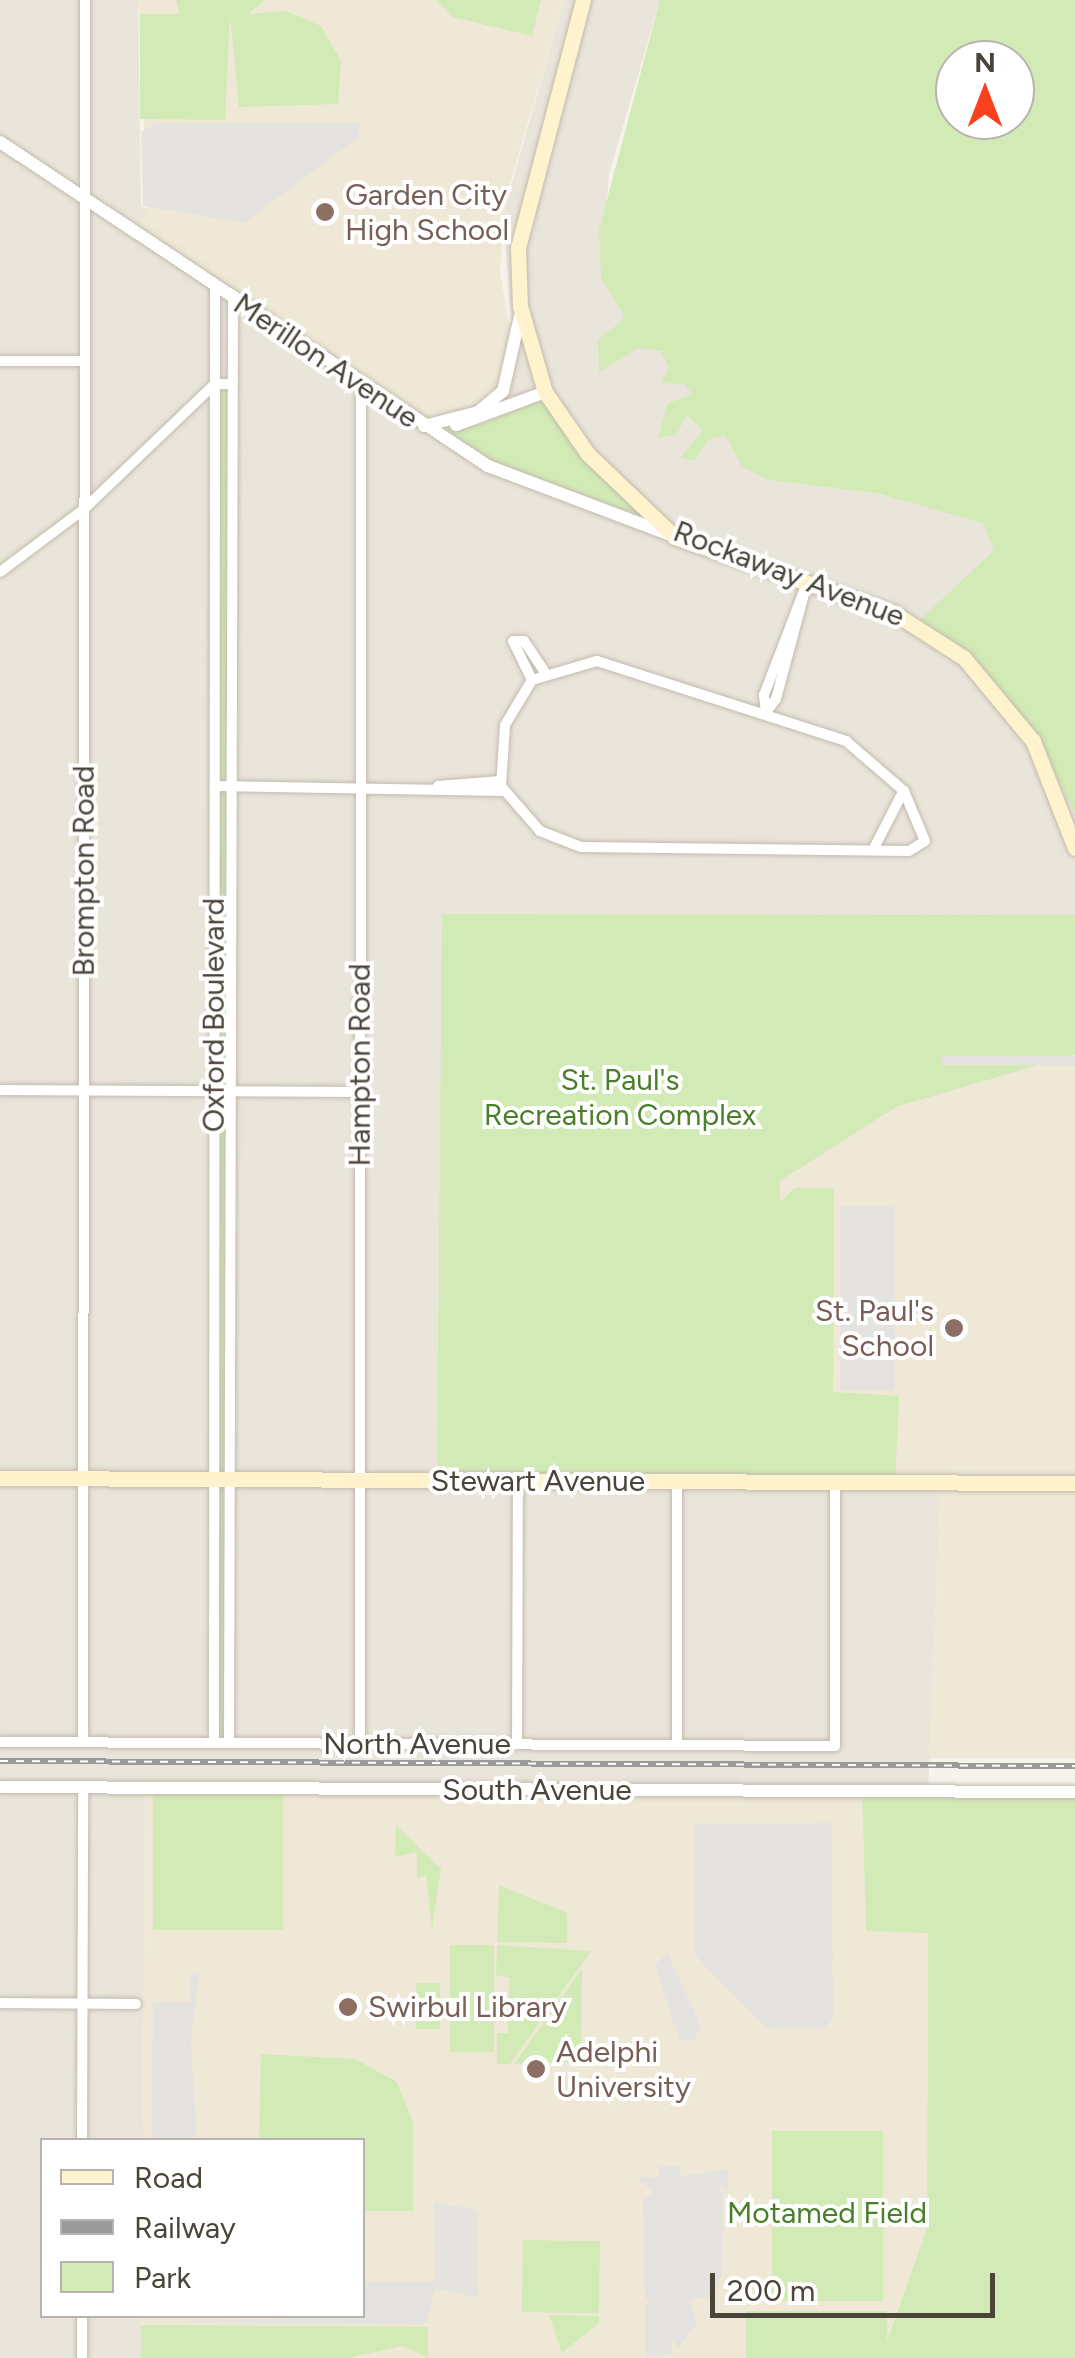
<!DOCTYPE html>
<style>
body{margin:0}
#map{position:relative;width:1075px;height:2358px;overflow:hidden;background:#f6f3ec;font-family:Figtree,sans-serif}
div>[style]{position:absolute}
.residential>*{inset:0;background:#eae5da}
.education>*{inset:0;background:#efe8d6}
.green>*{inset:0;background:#d2eab5;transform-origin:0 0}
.parking>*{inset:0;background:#e5e3e0;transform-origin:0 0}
.roads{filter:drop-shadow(0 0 2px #c2bbae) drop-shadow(0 0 2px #c2bbae)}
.minor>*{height:10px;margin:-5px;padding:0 5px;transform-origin:5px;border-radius:5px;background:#fff}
.tertiary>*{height:12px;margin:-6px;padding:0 6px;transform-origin:6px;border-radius:6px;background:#fff}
.secondary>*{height:15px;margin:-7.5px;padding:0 7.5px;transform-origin:7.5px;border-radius:7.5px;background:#fff3cd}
.rail>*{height:6px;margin-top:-3px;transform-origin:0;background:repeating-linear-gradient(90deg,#fff 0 8px,#9a9a9a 0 16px);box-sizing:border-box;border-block:2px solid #9a9a9a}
.dots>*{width:28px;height:28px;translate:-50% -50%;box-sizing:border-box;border:5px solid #fff;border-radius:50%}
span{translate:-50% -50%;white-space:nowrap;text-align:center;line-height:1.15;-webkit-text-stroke:8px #fff;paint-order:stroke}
.education-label{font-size:30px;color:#785e54}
.left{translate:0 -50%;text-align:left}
.right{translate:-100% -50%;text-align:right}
.street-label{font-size:30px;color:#4b4439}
.park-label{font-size:30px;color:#4a7f2a}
.legend{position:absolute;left:40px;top:2138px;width:325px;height:180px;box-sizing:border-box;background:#fff;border:2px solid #b7b4b0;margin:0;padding:12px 18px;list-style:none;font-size:30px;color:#4b4439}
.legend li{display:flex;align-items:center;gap:20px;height:50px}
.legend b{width:50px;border:2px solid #b7b4b0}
.north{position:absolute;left:935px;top:40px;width:100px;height:100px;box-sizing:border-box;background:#fff;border:2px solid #b7b4b0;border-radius:50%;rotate:0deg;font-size:28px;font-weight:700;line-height:40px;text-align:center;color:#4b4439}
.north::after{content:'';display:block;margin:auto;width:35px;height:45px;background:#fc3f1d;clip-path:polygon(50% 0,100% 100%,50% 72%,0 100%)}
.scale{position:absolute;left:710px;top:2273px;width:285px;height:45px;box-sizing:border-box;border:5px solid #4b4439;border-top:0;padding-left:12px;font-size:30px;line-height:35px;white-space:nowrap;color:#4b4439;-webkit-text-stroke:8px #fff;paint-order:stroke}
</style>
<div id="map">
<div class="residential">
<div style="clip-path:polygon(0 0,138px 0,141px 206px,513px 347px,503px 214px,564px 0,660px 0,609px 174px,601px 278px,633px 331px,843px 486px,988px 519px,1075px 792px,1075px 915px,443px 914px,941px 1483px,928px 1792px,145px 1790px,143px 2140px,42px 2140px,42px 2316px,141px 2316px,141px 2358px,0 2358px)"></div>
</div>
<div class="education">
<div style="clip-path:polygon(138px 0,564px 0,507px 194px,500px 272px,513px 347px,501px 387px,484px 407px,425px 423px,136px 233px,148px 210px)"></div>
<div style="clip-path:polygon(1075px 1054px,1075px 1758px,929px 1758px,941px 1483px,895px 1483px,833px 1392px,777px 1263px,780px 1181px,895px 1107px)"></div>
<div style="clip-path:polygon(145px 1788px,862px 1791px,866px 1931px,928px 1932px,927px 2228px,881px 2358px,141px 2358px,142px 2316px,362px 2316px,362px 2140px,143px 2140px)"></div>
</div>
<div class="green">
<div style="clip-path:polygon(176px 0,266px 0,248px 14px,286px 11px,321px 26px,341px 61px,338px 104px,239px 107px,230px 15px,225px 120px,140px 119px,140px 14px,180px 14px)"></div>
<div style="clip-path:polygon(436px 0,541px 0,532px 36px,453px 17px)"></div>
<div style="clip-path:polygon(evenodd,660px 0,1075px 0,1075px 812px,1046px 757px,919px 621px,994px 550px,983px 523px,876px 493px,768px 480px,742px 466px,725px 435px,708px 440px,694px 461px,680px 458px,703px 430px,687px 415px,676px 435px,658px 438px,667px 404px,692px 394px,685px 384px,661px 383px,669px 368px,661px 351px,639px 348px,599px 372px,598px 340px,625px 318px,601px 278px,599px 230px,660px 0,955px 60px,1015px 60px,1015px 120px,955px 120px,955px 60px)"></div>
<div style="left:216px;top:386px;width:14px;height:1355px"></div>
<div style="clip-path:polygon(544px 396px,595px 470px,654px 526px,487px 459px,444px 429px,484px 424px)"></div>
<div style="clip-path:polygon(442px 914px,1075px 915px,1075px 1054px,896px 1107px,780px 1181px,780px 1202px,795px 1188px,834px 1188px,833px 1392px,899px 1396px,895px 1483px,437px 1480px)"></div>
<div style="clip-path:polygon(862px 1791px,1075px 1795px,1075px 2358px,881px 2358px,927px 2228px,928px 1933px,866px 1931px)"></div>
<div style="left:153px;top:1794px;width:130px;height:136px"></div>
<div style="clip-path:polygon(396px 1825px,441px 1869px,432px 1929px,426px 1875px,417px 1878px,417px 1852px,395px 1857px)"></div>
<div style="clip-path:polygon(499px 1885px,567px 1913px,567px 1943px,497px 1942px)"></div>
<div style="left:450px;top:1945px;width:44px;height:107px"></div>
<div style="clip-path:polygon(497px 1945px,591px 1951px,510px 2064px,497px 2064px,497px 2033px,508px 2033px,509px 1977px,496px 1976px)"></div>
<div style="clip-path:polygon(582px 1970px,581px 2062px,514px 2064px,581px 1970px)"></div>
<div style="left:416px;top:1983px;width:24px;height:46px"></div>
<div style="clip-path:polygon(261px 2054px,355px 2059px,397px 2082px,413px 2123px,413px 2211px,363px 2211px,362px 2140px,259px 2140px)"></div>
<div style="left:772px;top:2131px;width:111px;height:170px"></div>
<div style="left:523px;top:2240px;width:77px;height:72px;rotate:1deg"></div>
<div style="left:746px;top:2311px;width:141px;height:47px"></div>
<div style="clip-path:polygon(549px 2315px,599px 2316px,599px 2323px,562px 2353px)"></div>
<div style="clip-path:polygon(141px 2325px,428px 2327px,428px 2358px,402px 2346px,349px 2358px,141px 2358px)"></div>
</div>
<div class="parking">
<div style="clip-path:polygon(156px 123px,360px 123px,358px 138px,244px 223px,143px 206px,141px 132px)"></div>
<div style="left:1075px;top:1056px;width:9px;height:133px;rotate:90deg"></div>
<div style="left:840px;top:1207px;width:55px;height:184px"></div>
<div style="clip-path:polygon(832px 1823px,833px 2019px,823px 2029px,766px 2028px,695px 1955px,695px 1824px)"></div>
<div style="clip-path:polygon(667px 1953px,701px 2026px,694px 2040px,679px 2040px,655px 1965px)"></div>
<div style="clip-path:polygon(190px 1973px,199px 1973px,191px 2041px,197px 2140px,152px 2140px,153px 2002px,190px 2002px)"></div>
<div style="clip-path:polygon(659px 2166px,677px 2166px,682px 2176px,728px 2169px,728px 2195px,723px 2187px,715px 2188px,723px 2192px,722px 2275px,711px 2297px,689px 2300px,697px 2323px,678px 2348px,672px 2338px,671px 2353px,645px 2358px,645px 2304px,654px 2302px,645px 2300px,643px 2200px,654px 2193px,636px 2177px,659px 2177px)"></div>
<div style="clip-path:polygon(434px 2202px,477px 2210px,478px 2297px,435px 2289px,426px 2324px,157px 2322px,362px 2316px,363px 2282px,435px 2282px)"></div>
</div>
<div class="roads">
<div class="minor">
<div style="left:0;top:361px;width:84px"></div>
<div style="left:0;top:572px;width:104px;rotate:-36.8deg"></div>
<div style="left:83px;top:510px;width:182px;rotate:-43.7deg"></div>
<div style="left:215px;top:384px;width:18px"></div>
<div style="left:807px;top:583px;width:120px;rotate:105deg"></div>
<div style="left:776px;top:699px;width:16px;rotate:128deg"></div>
<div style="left:766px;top:712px;width:17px;rotate:-97deg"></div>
<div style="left:764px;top:695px;width:120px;rotate:-69deg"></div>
<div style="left:597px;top:661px;width:262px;rotate:17.8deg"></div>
<div style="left:846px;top:741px;width:77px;rotate:40.8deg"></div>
<div style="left:904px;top:791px;width:54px;rotate:67.2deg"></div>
<div style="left:925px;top:841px;width:19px;rotate:148deg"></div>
<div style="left:909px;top:851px;width:328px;rotate:-179.3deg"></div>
<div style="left:581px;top:847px;width:44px;rotate:-158.7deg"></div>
<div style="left:540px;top:831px;width:60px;rotate:-130.9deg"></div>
<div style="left:501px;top:786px;width:61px;rotate:-86.2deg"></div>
<div style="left:505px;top:725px;width:52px;rotate:-59deg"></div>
<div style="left:532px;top:680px;width:68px;rotate:-16.3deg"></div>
<div style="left:532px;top:680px;width:43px;rotate:-116deg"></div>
<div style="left:513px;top:641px;width:11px"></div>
<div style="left:524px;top:641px;width:37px;rotate:56deg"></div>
<div style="left:215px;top:786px;width:289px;rotate:1deg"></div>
<div style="left:438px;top:786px;width:62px;rotate:-4.6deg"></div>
<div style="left:873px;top:850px;width:65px;rotate:-62.7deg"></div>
<div style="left:0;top:1090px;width:360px;rotate:0.3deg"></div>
<div style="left:0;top:1742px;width:835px;rotate:0.27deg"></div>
<div style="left:835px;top:1746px;width:264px;rotate:-90deg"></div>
<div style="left:83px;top:1742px;width:1742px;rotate:-89.93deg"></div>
<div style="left:214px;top:1743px;width:1456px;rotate:-89.96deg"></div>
<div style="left:229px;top:1743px;width:1444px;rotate:-89.84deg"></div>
<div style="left:360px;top:1743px;width:1356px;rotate:-89.96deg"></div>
<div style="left:517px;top:1744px;width:263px;rotate:-89.8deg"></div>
<div style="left:677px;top:1745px;width:264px;rotate:-90deg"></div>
<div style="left:0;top:2003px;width:136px;rotate:0.4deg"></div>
<div style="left:82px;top:2140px;width:352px;rotate:-89.8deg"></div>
<div style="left:82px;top:2358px;width:42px;rotate:-90deg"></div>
</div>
<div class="tertiary">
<div style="left:0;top:142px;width:586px;rotate:33.58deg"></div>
<div style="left:488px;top:466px;width:198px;rotate:20.7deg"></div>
<div style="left:456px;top:425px;width:95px;rotate:-20.3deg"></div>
<div style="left:424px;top:426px;width:56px;rotate:-14.5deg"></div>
<div style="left:478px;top:412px;width:33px;rotate:-40deg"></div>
<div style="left:503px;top:391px;width:77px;rotate:-77.2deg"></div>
<div style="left:0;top:1787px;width:1075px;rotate:0.27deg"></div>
</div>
<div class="secondary">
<div style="left:583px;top:0;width:255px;rotate:104.7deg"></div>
<div style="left:518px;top:247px;width:59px;rotate:88.1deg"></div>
<div style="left:520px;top:306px;width:90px;rotate:73.8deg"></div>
<div style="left:545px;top:392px;width:75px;rotate:55.3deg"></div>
<div style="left:588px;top:454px;width:120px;rotate:43.7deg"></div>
<div style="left:675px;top:537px;width:232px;rotate:19.1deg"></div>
<div style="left:894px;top:613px;width:83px;rotate:32.7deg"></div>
<div style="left:964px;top:658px;width:108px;rotate:50.3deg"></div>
<div style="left:1033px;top:741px;width:115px;rotate:68.6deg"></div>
<div style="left:0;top:1478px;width:1075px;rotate:0.27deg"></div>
</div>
</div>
<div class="rail">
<div style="left:0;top:1761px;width:1075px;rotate:0.27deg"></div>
</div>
<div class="dots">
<div style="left:325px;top:212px;background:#8d6e63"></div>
<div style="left:954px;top:1328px;background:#8d6e63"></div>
<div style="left:348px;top:2007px;background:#8d6e63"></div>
<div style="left:536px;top:2069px;background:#8d6e63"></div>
</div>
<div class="education-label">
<span class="left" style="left:345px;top:212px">Garden City<br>High School</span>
<span class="right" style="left:934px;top:1328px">St. Paul's<br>School</span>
<span class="left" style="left:368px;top:2007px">Swirbul Library</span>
<span class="left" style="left:556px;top:2069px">Adelphi<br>University</span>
</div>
<div class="street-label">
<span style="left:326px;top:361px;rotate:34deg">Merillon Avenue</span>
<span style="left:789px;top:574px;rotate:21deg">Rockaway Avenue</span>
<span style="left:84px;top:871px;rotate:-90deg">Brompton Road</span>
<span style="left:214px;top:1015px;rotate:-90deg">Oxford Boulevard</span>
<span style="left:360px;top:1065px;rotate:-90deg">Hampton Road</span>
<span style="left:538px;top:1481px">Stewart Avenue</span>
<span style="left:417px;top:1744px">North Avenue</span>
<span style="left:537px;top:1790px">South Avenue</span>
</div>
<div class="park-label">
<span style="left:620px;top:1097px">St. Paul's<br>Recreation Complex</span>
<span style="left:827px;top:2213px">Motamed Field</span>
</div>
<ul class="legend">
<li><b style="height:12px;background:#fff3cd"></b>Road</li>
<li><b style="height:12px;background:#9a9a9a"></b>Railway</li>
<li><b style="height:28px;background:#d2eab5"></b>Park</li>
</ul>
<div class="north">N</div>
<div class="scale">200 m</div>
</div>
